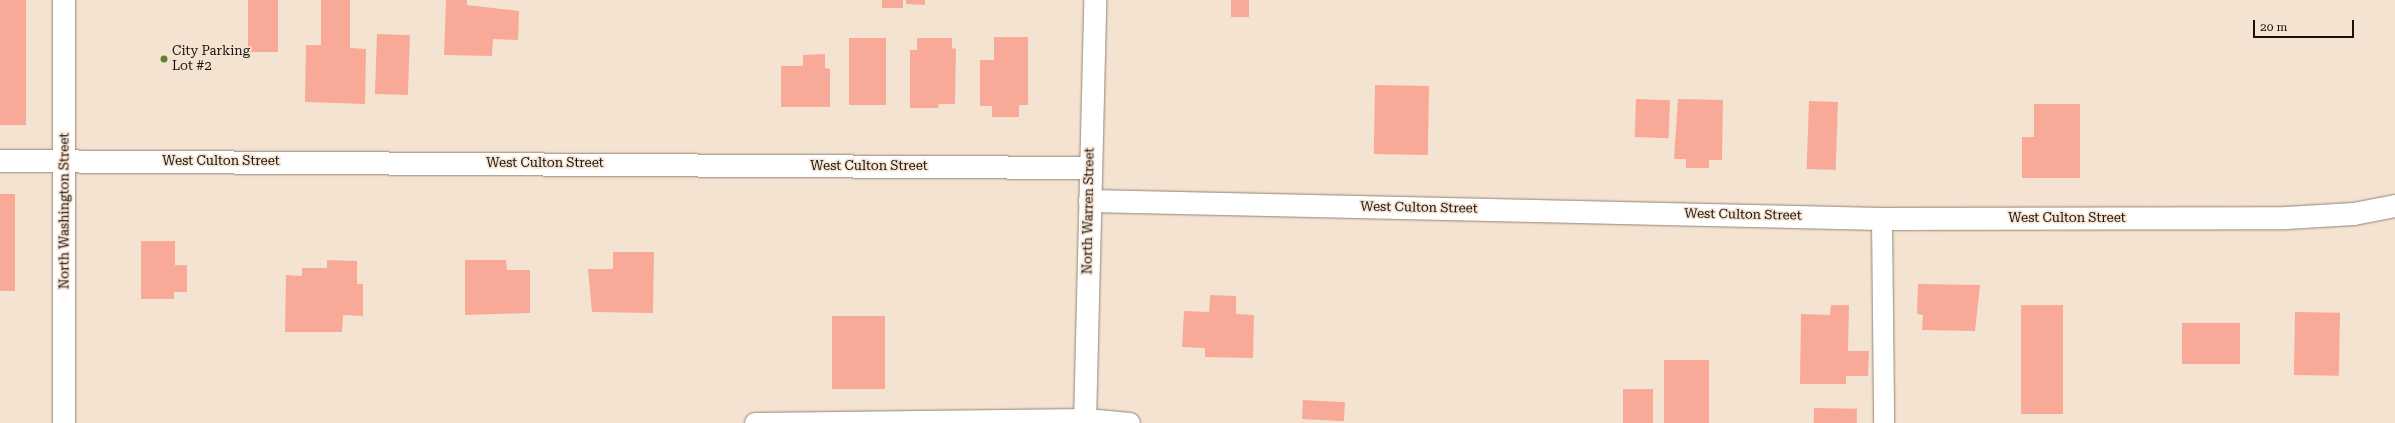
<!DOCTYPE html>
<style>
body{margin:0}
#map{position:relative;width:2395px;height:423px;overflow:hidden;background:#f5e3d2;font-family:"Roboto Serif",serif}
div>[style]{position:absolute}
.building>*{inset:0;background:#f9a997;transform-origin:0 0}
.roads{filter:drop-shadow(0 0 1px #948475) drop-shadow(0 0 1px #948475)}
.lane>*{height:20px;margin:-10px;padding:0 10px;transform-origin:10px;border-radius:10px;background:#fff}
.street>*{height:22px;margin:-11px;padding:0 11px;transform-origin:11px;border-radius:11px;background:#fff}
.secondary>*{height:22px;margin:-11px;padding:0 11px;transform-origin:11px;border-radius:11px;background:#fff}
.dots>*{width:11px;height:11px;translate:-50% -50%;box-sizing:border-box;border:2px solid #f5e3d2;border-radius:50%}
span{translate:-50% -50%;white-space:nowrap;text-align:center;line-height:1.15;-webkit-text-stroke:3px #f5e3d2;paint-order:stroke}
.poi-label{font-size:13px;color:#18120d}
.left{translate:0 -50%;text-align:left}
.street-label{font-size:13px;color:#18120d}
.scale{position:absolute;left:2253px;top:20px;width:101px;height:18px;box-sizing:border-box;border:2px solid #18120d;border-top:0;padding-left:5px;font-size:12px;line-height:14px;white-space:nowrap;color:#18120d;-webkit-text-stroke:3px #f5e3d2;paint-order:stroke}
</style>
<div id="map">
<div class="building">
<div style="left:0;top:0;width:26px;height:125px"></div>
<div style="left:248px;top:0;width:30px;height:52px"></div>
<div style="clip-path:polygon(321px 0,350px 0,350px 48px,366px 49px,365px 104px,305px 102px,306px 45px,321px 45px)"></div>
<div style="clip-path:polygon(446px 0,467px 0,467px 5px,519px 11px,518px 40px,493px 39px,492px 56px,444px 55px)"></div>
<div style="left:882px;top:0;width:21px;height:8px"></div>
<div style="clip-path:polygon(906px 0,925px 0,925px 5px,906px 4px)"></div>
<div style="left:1231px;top:0;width:18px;height:17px"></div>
<div style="left:377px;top:34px;width:33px;height:60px;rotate:2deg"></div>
<div style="clip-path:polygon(994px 37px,1028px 37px,1028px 105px,1019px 105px,1019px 117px,992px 117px,992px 106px,980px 106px,980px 60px,994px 60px)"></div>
<div style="left:849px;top:38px;width:37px;height:67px"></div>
<div style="clip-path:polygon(917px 38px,952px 38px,952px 48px,956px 49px,955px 104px,939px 104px,938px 108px,910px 108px,910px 50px,917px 50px)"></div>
<div style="clip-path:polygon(825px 54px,825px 68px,830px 69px,830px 107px,781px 107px,781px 66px,803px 66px,803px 55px)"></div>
<div style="left:1375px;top:85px;width:54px;height:69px;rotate:1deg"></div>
<div style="left:1636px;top:99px;width:34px;height:38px;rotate:2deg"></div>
<div style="clip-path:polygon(1678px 99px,1723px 100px,1722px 160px,1709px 160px,1709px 168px,1686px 168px,1686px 159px,1674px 159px)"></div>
<div style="left:1809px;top:101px;width:29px;height:68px;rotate:2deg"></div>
<div style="clip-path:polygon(2034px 104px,2080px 104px,2080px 178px,2022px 178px,2022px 137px,2034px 137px)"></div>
<div style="left:0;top:194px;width:15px;height:97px"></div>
<div style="clip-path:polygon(141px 241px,175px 241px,175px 265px,187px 265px,187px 292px,174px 292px,174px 299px,141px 299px)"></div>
<div style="clip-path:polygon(613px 252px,654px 252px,653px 313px,592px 312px,588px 269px,613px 269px)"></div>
<div style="clip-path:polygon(327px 260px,357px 261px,357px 284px,363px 284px,363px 316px,343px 315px,342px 332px,285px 332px,286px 275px,302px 276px,302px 268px,327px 268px)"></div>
<div style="clip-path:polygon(465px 260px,506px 260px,507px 270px,530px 270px,530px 313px,465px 315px)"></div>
<div style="clip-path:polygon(1918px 284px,1980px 285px,1975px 331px,1922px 330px,1923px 315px,1917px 314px)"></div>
<div style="clip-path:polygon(1210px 295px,1236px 296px,1236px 314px,1254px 315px,1253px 358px,1205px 357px,1205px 348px,1182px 347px,1184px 311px,1209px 312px)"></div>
<div style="clip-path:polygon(1831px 305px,1849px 305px,1848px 351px,1869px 351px,1868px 376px,1846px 376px,1846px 384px,1800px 384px,1801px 314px,1830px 315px)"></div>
<div style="left:2021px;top:305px;width:42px;height:109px"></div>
<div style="left:2295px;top:312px;width:45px;height:63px;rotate:1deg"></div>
<div style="left:832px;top:316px;width:53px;height:73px"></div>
<div style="left:2182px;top:323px;width:58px;height:41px"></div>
<div style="left:1664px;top:360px;width:45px;height:63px"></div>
<div style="left:1623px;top:389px;width:30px;height:34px"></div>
<div style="left:1303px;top:400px;width:42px;height:19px;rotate:3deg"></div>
<div style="left:1814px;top:408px;width:43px;height:15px;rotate:1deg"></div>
</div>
<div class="roads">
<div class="lane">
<div style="left:1882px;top:219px;width:204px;rotate:89.4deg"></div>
<div style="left:755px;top:423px;width:331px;rotate:-0.7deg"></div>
<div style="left:1086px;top:419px;width:44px;rotate:5.2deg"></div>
</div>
<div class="street">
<div style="left:0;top:161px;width:1089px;rotate:0.37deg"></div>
<div style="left:1090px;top:201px;width:792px;rotate:1.3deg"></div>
<div style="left:1882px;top:219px;width:404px;rotate:-0.1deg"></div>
<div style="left:2286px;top:218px;width:68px;rotate:-3.4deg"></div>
<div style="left:2354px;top:214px;width:42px;rotate:-11deg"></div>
<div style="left:64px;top:423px;width:423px;rotate:-90deg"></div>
</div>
<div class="secondary">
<div style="left:1085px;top:423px;width:423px;rotate:-88.6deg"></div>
</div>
</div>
<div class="dots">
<div style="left:164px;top:59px;background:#667d2f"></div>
</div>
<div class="poi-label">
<span class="left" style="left:172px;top:59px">City Parking<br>Lot #2</span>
</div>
<div class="street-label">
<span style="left:221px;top:161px">West Culton Street</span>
<span style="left:545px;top:163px">West Culton Street</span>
<span style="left:869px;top:166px">West Culton Street</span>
<span style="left:1419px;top:208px;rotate:1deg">West Culton Street</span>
<span style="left:65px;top:211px;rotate:-90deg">North Washington Street</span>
<span style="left:1089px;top:211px;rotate:-89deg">North Warren Street</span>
<span style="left:1743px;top:215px;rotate:1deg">West Culton Street</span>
<span style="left:2067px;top:218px">West Culton Street</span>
</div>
<div class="scale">20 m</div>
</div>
